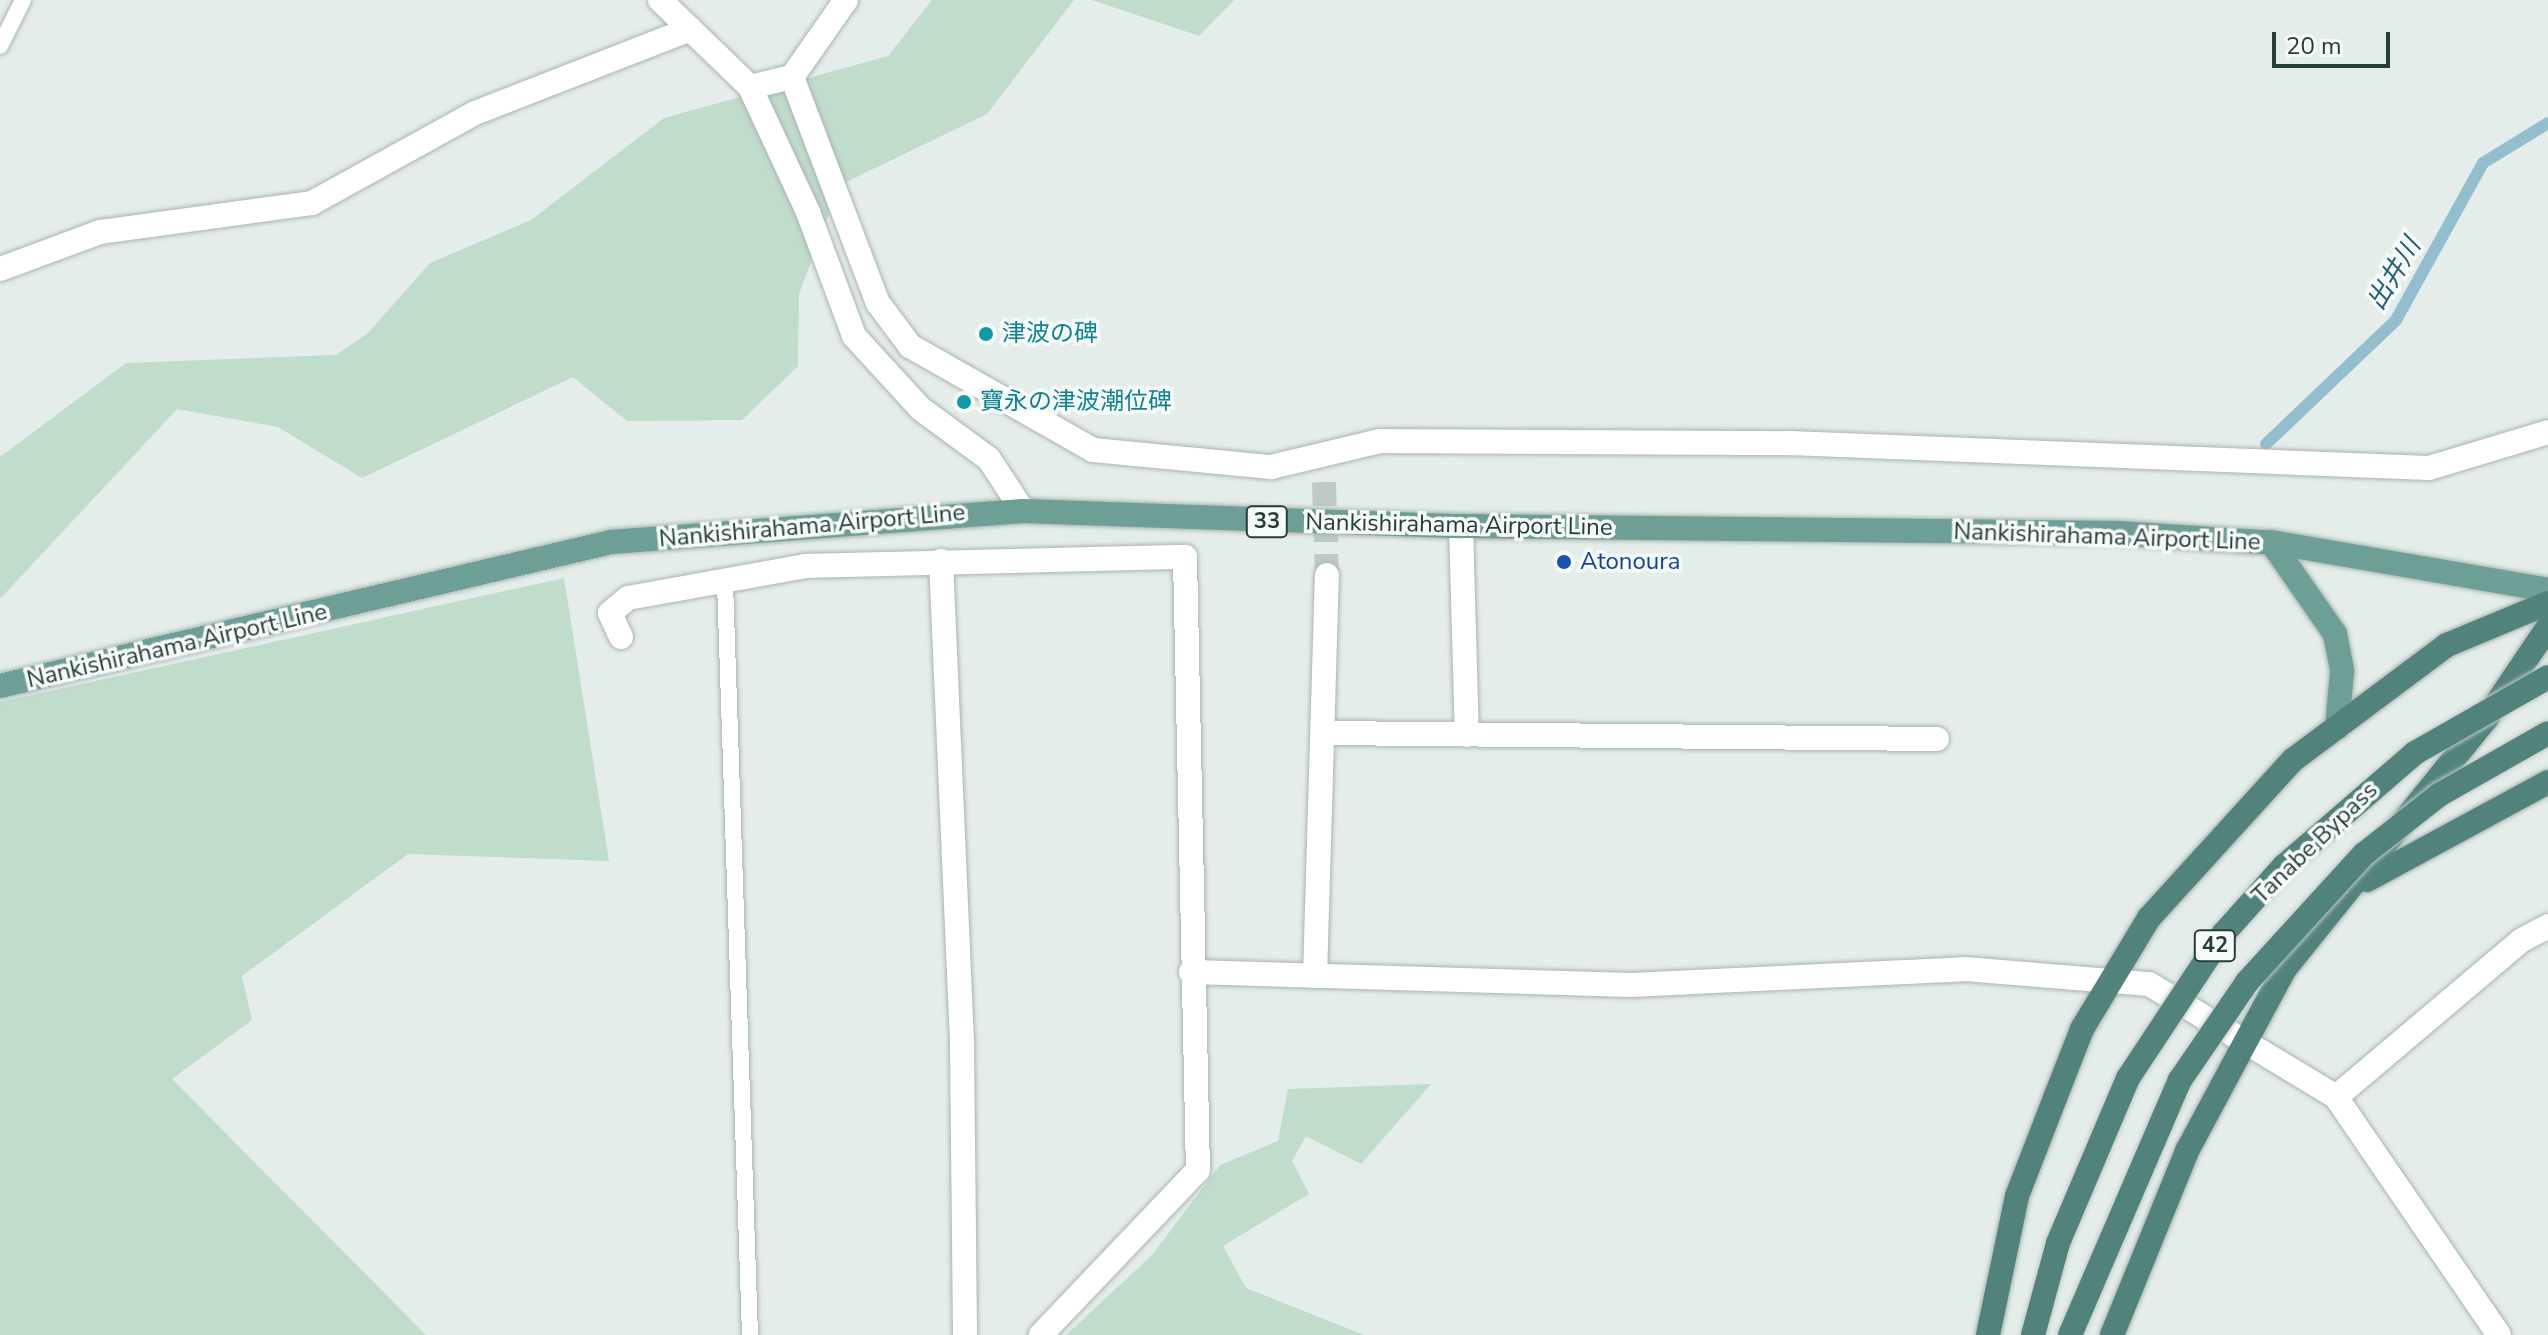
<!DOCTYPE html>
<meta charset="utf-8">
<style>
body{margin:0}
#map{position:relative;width:2548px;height:1335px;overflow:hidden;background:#e5edea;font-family:"Nunito Sans","Noto Sans JP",sans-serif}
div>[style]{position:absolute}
.green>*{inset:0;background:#c0dccb}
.stream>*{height:12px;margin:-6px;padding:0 6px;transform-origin:6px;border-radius:6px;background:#92becd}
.minor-tunnel>*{height:24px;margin-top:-12px;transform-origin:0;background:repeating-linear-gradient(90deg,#bfcac7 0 24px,transparent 0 36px)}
.roads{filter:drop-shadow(0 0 2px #a8b5b2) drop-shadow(0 0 2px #a8b5b2)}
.service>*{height:16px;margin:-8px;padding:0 8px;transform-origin:8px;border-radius:8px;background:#fff}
.minor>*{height:24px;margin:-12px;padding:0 12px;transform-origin:12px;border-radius:12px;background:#fff}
.primary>*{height:24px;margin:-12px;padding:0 12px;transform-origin:12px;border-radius:12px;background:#6e9f97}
.trunk>*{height:24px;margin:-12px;padding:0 12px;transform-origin:12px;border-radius:12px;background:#51837c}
.bridges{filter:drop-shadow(0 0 2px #c2c9c8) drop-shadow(0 0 2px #c2c9c8)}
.trunk-bridge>*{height:24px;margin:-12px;padding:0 12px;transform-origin:12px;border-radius:12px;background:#51837c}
.dots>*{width:22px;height:22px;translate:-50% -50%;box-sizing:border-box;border:4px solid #f6faf8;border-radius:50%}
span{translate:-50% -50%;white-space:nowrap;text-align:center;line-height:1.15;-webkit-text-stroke:7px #f6faf8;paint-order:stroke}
.shield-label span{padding:2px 6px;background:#f6faf8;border:2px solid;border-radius:6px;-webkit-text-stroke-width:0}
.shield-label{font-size:22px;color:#263e3a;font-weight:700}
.culture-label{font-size:24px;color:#0d838f}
.left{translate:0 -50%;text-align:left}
.street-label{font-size:24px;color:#263e3a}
.transit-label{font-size:24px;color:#164399}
.water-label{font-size:26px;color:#245f75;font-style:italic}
.scale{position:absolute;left:2272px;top:32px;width:118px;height:36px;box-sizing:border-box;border:4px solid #263e3a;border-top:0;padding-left:10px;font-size:24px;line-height:28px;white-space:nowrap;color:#263e3a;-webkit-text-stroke:6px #f6faf8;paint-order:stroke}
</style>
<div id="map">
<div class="green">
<div style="clip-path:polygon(932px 0,1074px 0,987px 114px,840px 185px,799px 294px,798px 366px,742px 420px,627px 421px,573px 377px,362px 478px,278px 427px,177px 409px,0 599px,0 457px,126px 363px,336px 355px,368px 333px,430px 263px,531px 220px,664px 118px,888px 56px)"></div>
<div style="clip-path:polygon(1092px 0,1234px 0,1199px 36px)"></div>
<div style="clip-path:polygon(564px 578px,609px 861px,408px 854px,242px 976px,252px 1020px,172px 1079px,426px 1335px,0 1335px,0 702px)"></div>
<div style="clip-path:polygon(1431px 1084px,1361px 1164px,1306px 1136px,1292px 1161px,1309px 1194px,1223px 1246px,1246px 1288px,1364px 1335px,1066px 1335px,1152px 1255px,1220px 1165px,1278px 1141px,1288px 1089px)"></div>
</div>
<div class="stream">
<div style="left:2266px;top:444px;width:180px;rotate:-43.6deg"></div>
<div style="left:2396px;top:320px;width:179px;rotate:-61deg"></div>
<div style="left:2483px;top:163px;width:76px;rotate:-31.6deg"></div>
</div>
<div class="minor-tunnel">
<div style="left:1324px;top:482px;width:93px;rotate:88.2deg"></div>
</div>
<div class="roads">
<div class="service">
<div style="left:0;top:46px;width:51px;rotate:-63.4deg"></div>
<div style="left:725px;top:582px;width:753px;rotate:88.1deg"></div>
</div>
<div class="minor">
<div style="left:660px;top:0;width:125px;rotate:44deg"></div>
<div style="left:750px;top:87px;width:138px;rotate:65.1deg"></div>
<div style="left:808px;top:212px;width:132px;rotate:69.6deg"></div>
<div style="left:854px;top:336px;width:99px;rotate:47.5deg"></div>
<div style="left:921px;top:409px;width:84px;rotate:36.3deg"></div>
<div style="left:989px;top:459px;width:62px;rotate:56.8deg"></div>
<div style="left:792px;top:77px;width:242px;rotate:69.2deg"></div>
<div style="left:878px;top:303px;width:54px;rotate:53.3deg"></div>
<div style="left:910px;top:346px;width:210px;rotate:29.6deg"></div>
<div style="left:1093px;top:450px;width:179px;rotate:5.5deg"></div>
<div style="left:1271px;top:467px;width:112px;rotate:-13.4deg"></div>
<div style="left:1380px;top:441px;width:410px;rotate:0.3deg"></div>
<div style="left:1790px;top:443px;width:639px;rotate:2.24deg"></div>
<div style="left:2429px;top:468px;width:124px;rotate:-16.8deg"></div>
<div style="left:750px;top:87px;width:43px;rotate:-13.4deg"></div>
<div style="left:792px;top:77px;width:94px;rotate:-55deg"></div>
<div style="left:0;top:269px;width:107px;rotate:-20.3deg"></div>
<div style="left:100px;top:232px;width:214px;rotate:-7.8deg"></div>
<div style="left:312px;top:203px;width:186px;rotate:-28.9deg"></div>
<div style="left:475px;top:113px;width:231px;rotate:-21.3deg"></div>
<div style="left:1461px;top:526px;width:209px;rotate:88.4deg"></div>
<div style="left:941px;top:561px;width:485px;rotate:87.5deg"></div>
<div style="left:962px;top:1046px;width:289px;rotate:89.4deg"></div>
<div style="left:621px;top:637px;width:26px;rotate:-115deg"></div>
<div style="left:610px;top:613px;width:23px;rotate:-40deg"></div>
<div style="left:628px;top:598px;width:180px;rotate:-10.2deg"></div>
<div style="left:805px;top:566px;width:380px;rotate:-1.4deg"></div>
<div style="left:1185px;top:557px;width:613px;rotate:88.79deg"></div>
<div style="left:1198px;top:1170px;width:228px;rotate:133.6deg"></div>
<div style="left:1324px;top:733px;width:613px;rotate:0.56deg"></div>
<div style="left:1191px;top:972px;width:440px;rotate:1.7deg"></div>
<div style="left:1631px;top:985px;width:334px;rotate:-2.7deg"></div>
<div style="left:1965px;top:969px;width:185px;rotate:4.7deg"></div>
<div style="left:2149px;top:984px;width:218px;rotate:31.1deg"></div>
<div style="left:2336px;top:1097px;width:288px;rotate:55.6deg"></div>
<div style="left:1315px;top:976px;width:401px;rotate:-88.3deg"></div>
<div style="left:2336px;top:1097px;width:243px;rotate:-40.2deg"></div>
<div style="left:2522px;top:940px;width:30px;rotate:-28deg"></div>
</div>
<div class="primary">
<div style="left:2271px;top:542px;width:112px;rotate:55.2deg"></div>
<div style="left:2335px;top:634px;width:38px;rotate:79deg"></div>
<div style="left:2342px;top:671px;width:57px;rotate:95deg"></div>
<div style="left:0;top:686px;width:628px;rotate:-13.26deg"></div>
<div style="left:611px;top:542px;width:413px;rotate:-4.3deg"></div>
<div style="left:1023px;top:511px;width:438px;rotate:2deg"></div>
<div style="left:1461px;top:526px;width:657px;rotate:0.61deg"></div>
<div style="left:2118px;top:533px;width:159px;rotate:3.6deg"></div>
<div style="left:2277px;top:543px;width:275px;rotate:9.8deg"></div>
</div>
<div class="trunk">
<div style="left:2367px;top:880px;width:206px;rotate:-28.4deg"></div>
<div style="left:1988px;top:1335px;width:142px;rotate:-78.2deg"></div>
<div style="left:2017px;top:1196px;width:105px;rotate:-68.8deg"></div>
<div style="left:2055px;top:1098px;width:74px;rotate:-68.6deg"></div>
<div style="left:2082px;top:1029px;width:130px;rotate:-58.9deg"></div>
<div style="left:2149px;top:918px;width:214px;rotate:-47.7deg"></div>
<div style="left:2293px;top:760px;width:192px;rotate:-36.8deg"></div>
<div style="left:2447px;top:645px;width:109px;rotate:-22.6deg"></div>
<div style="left:2112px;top:1335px;width:199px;rotate:-67.8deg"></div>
<div style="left:2187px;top:1151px;width:205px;rotate:-61.8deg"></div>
<div style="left:2284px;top:970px;width:322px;rotate:-51.2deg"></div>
<div style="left:2486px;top:719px;width:111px;rotate:-56deg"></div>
</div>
</div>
<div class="bridges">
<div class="trunk-bridge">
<div style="left:2033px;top:1335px;width:95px;rotate:-74.8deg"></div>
<div style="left:2058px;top:1243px;width:179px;rotate:-67deg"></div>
<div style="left:2128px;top:1078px;width:174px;rotate:-56.5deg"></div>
<div style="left:2224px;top:933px;width:90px;rotate:-48.2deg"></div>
<div style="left:2284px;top:866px;width:173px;rotate:-40.8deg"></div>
<div style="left:2415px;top:753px;width:153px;rotate:-29.7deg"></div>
<div style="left:2070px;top:1335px;width:278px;rotate:-66.7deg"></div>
<div style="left:2180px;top:1080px;width:119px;rotate:-55.6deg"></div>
<div style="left:2247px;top:982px;width:173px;rotate:-47.6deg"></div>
<div style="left:2364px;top:854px;width:95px;rotate:-38.2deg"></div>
<div style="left:2439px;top:795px;width:125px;rotate:-29.6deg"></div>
</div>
</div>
<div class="dots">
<div style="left:986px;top:334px;background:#0f9aa8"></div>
<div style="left:964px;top:402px;background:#0f9aa8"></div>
<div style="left:1564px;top:562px;background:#1a4fb4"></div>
</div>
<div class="shield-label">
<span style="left:1267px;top:522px">33</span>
<span style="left:2215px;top:946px">42</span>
</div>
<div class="culture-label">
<span class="left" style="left:1002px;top:334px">津波の碑</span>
<span class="left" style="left:980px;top:402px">寶永の津波潮位碑</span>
</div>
<div class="street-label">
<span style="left:1459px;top:525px;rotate:1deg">Nankishirahama Airport Line</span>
<span style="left:812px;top:526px;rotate:-5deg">Nankishirahama Airport Line</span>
<span style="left:2107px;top:537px;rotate:2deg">Nankishirahama Airport Line</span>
<span style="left:177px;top:646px;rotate:-13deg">Nankishirahama Airport Line</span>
<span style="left:2315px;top:843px;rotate:-44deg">Tanabe Bypass</span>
</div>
<div class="transit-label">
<span class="left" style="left:1580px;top:562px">Atonoura</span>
</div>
<div class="water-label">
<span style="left:2394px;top:274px;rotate:-59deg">出井川</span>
</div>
<div class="scale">20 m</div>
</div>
